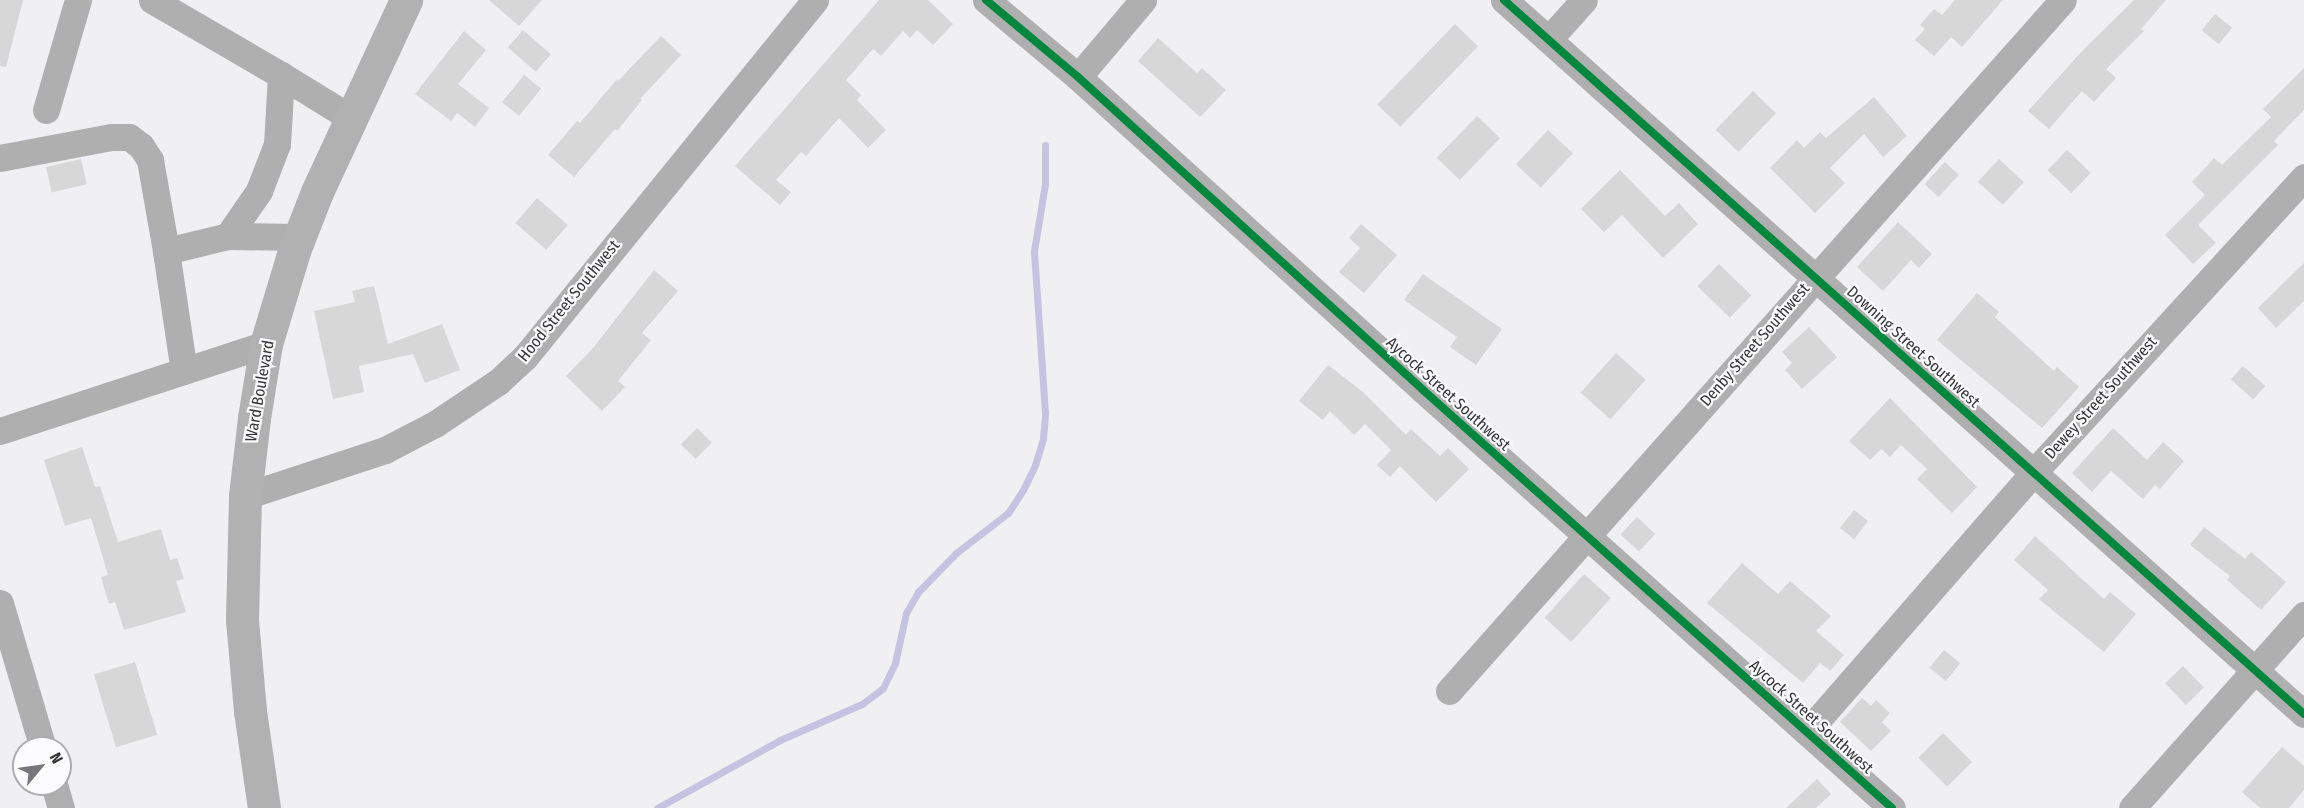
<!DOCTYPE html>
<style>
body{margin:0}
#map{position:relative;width:2304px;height:808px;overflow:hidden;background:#f0f0f2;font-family:"Fira Sans Condensed",sans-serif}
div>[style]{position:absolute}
.stream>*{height:7px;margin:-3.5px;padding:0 3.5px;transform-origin:3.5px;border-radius:3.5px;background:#c5c2e2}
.building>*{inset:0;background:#d7d7d7;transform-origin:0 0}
.minor>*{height:27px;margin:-13.5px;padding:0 13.5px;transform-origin:13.5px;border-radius:13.5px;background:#afafaf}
.major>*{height:33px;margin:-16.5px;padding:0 16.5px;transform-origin:16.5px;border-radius:16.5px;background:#b1b1b2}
.cycleway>*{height:8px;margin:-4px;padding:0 4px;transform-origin:4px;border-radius:4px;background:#00873e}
span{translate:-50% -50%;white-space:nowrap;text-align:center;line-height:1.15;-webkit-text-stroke:4.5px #fcfcff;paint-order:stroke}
.street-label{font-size:16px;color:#363638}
.north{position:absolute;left:12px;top:736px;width:60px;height:60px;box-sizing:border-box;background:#fcfcff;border:2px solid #adadaf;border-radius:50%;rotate:61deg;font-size:16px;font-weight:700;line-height:24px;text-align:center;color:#363638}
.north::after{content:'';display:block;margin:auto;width:21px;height:27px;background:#777779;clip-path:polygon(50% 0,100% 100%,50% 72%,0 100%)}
</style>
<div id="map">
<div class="stream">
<div style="left:657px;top:808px;width:141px;rotate:-28.9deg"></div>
<div style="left:780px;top:740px;width:90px;rotate:-23.7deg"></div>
<div style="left:862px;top:704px;width:26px;rotate:-37deg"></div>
<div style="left:883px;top:688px;width:28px;rotate:-64deg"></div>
<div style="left:895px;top:663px;width:51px;rotate:-77.6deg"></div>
<div style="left:906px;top:613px;width:24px;rotate:-60deg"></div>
<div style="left:918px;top:592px;width:54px;rotate:-45.7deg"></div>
<div style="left:956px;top:553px;width:66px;rotate:-37.6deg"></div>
<div style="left:1008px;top:513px;width:27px;rotate:-57deg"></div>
<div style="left:1023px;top:490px;width:28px;rotate:-64deg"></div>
<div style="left:1035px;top:465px;width:28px;rotate:-73deg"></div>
<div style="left:1043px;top:438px;width:25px;rotate:-85deg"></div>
<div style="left:1045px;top:413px;width:162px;rotate:-93.9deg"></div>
<div style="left:1034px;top:251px;width:68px;rotate:-80.7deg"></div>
<div style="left:1045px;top:184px;width:39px;rotate:-90deg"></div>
</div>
<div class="building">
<div style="clip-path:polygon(0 0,23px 0,6px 67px,0 66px)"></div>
<div style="clip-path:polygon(489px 0,542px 0,519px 26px)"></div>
<div style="clip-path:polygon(879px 0,928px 0,953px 24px,933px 45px,917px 30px,910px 38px,903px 31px,881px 56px,873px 49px,846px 80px,861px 95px,857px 100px,886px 130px,868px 148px,839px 118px,806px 156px,801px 152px,776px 180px,791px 192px,780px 205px,735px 166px)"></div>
<div style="clip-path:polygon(1955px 0,2003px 0,1962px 47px,1951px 37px,1934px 56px,1915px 40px,1925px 29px,1920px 25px,1934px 9px,1942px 15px)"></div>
<div style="clip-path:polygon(2134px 0,2166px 0,2141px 29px,2144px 31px,2106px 69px,2116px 78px,2094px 102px,2082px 91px,2049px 129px,2028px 111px,2084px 49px)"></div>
<div style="left:2215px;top:14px;width:22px;height:21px;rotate:39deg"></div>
<div style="left:1455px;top:24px;width:32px;height:112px;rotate:44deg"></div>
<div style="left:523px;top:30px;width:37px;height:23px;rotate:41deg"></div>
<div style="clip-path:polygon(464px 31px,486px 50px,458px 84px,489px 108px,475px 127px,457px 113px,451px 121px,415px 94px)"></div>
<div style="clip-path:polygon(661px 36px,681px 55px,640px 99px,642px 100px,617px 131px,615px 129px,574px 177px,548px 155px,577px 121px,580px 123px,617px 79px,618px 81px)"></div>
<div style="clip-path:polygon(1158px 38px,1197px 73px,1202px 68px,1226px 90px,1200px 117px,1138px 61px)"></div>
<div style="clip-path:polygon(2304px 68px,2304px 110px,2274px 141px,2278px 145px,2198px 225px,2216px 243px,2193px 264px,2165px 235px,2205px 195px,2192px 182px,2214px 158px,2222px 165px,2271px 117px,2263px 109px)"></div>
<div style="left:524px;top:75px;width:22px;height:35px;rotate:39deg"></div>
<div style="left:1753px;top:91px;width:32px;height:54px;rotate:44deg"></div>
<div style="clip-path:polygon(1874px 97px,1907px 136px,1883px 157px,1864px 134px,1830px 168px,1845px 183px,1815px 213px,1770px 168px,1797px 140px,1804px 148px,1820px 132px,1826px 138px)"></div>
<div style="left:1477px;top:116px;width:32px;height:58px;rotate:44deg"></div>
<div style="left:1548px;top:130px;width:34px;height:47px;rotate:43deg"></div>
<div style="left:2067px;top:150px;width:33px;height:28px;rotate:44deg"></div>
<div style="left:81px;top:159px;width:26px;height:36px;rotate:77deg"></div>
<div style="left:1999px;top:159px;width:34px;height:31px;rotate:43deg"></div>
<div style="left:1945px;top:162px;width:19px;height:30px;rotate:43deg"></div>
<div style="clip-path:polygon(1620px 170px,1665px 216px,1679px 203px,1698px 224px,1663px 258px,1622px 215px,1604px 232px,1581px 209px)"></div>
<div style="left:537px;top:198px;width:41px;height:33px;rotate:41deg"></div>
<div style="clip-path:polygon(1898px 222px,1932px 254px,1919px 268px,1911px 260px,1883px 291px,1857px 267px)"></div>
<div style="clip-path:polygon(1361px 224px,1397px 255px,1364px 293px,1339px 272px,1360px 248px,1349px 238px)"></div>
<div style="clip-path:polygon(2304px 263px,2304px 301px,2276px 328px,2258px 308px)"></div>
<div style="left:1719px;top:264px;width:45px;height:31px;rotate:44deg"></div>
<div style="clip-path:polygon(654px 270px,678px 291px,642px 333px,651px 340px,618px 381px,625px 387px,602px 411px,566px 376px,593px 348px)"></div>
<div style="clip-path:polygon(1423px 274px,1502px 329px,1476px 365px,1450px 347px,1457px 337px,1404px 300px)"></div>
<div style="clip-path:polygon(374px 286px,388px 344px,442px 324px,460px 370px,425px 383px,413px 354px,359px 366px,364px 392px,333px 399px,314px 311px,355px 302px,352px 291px)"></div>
<div style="clip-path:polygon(1977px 293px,1999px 312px,1995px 317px,2054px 371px,2057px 367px,2079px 387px,2042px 428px,1937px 340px)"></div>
<div style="clip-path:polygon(1809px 327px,1837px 357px,1802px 389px,1785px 370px,1792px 363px,1782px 352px)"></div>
<div style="left:1616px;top:353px;width:40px;height:53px;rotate:42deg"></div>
<div style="clip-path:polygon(1328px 365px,1363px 392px,1406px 435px,1411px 429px,1440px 456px,1448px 448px,1469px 469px,1436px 502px,1400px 466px,1390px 477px,1377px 465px,1391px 450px,1365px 424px,1354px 435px,1330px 411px,1323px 420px,1299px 401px)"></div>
<div style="left:2243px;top:366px;width:30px;height:18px;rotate:42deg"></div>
<div style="clip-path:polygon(1890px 398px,1977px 487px,1952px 513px,1917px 479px,1927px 469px,1901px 445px,1890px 457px,1881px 449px,1870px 460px,1849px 441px)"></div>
<div style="left:697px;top:428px;width:21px;height:23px;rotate:45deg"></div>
<div style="clip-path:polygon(2113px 428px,2147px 460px,2163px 442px,2184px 461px,2160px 489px,2155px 485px,2143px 499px,2111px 471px,2092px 492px,2072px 473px)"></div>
<div style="clip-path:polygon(82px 447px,95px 487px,100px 486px,118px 542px,161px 529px,170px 560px,177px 558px,184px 579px,176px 581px,186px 612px,124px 630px,115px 602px,109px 604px,101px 577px,108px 575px,91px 518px,65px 526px,44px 460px)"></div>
<div style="left:1854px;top:510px;width:18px;height:23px;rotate:38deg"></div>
<div style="left:1637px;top:517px;width:25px;height:24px;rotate:43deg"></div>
<div style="clip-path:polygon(2204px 527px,2245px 559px,2251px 552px,2286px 582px,2261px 610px,2227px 580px,2230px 576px,2190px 545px)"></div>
<div style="clip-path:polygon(2035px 536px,2104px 599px,2110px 592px,2136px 614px,2104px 652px,2039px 599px,2048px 590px,2014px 560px)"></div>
<div style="clip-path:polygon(1742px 563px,1778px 594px,1790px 581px,1831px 616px,1816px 631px,1844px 655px,1830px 671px,1820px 663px,1803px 683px,1707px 603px)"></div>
<div style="left:1584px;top:574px;width:36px;height:59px;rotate:42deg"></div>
<div style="left:1944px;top:650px;width:21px;height:23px;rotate:39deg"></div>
<div style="left:135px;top:662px;width:76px;height:43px;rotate:73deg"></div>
<div style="left:2183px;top:666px;width:30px;height:25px;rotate:46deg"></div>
<div style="clip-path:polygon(1862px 698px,1871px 706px,1876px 700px,1890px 713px,1882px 722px,1891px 731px,1871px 751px,1840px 722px)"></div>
<div style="left:1943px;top:733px;width:41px;height:35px;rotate:45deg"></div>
<div style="clip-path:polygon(2282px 747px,2304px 766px,2304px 790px,2289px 808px,2260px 808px,2242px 792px)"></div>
<div style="clip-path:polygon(1817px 779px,1831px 794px,1816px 808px,1786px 808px)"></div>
</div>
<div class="minor">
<div style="left:152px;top:0;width:149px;rotate:30.2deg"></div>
<div style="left:281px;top:75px;width:69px;rotate:93.3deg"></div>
<div style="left:277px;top:144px;width:50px;rotate:111deg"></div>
<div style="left:259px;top:191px;width:55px;rotate:124.6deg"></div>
<div style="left:228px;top:236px;width:64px;rotate:166.4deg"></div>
<div style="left:166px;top:251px;width:121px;rotate:81.5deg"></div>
<div style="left:986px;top:0;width:120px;rotate:39.9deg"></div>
<div style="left:1078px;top:77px;width:466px;rotate:42.2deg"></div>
<div style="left:1423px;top:390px;width:628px;rotate:41.71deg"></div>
<div style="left:1504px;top:0;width:1072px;rotate:41.75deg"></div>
<div style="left:1549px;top:39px;width:52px;rotate:-48.1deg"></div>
<div style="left:281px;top:75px;width:82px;rotate:31.6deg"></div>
<div style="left:1078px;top:77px;width:101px;rotate:-49.8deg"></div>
<div style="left:46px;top:110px;width:115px;rotate:-73.8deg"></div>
<div style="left:0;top:158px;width:113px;rotate:-10.7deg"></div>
<div style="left:111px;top:137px;width:18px"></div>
<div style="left:129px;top:137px;width:15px;rotate:37deg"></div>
<div style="left:141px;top:146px;width:17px;rotate:57deg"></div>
<div style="left:150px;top:160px;width:92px;rotate:80deg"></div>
<div style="left:228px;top:236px;width:72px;rotate:0.8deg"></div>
<div style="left:0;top:431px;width:280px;rotate:-18.1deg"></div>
<div style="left:245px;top:496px;width:147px;rotate:-18.2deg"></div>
<div style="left:385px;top:450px;width:56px;rotate:-27.5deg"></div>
<div style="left:435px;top:424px;width:76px;rotate:-33.7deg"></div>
<div style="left:498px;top:382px;width:37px;rotate:-43deg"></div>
<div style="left:525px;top:357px;width:460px;rotate:-50.9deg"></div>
<div style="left:0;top:603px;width:151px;rotate:73.5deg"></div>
<div style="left:1449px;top:691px;width:924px;rotate:-48.38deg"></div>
<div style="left:1807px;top:732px;width:344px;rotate:-48.9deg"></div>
<div style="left:2033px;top:473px;width:401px;rotate:-47.5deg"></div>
<div style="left:54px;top:784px;width:25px;rotate:74deg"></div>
<div style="left:2132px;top:808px;width:259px;rotate:-48.3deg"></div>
</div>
<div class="major">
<div style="left:264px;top:808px;width:98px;rotate:-98.2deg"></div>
<div style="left:250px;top:711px;width:91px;rotate:-95deg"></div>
<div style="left:242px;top:620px;width:124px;rotate:-88.6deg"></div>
<div style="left:245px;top:496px;width:79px;rotate:-83.4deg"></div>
<div style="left:254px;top:418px;width:75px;rotate:-80.8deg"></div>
<div style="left:266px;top:344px;width:97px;rotate:-73.2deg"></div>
<div style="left:294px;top:251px;width:63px;rotate:-68.7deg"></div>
<div style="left:317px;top:192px;width:212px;rotate:-65.1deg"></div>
</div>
<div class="cycleway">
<div style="left:986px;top:0;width:120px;rotate:39.9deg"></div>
<div style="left:1078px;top:77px;width:466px;rotate:42.2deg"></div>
<div style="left:1423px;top:390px;width:628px;rotate:41.71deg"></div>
<div style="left:1504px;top:0;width:1072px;rotate:41.75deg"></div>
</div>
<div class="street-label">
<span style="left:569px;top:301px;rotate:-51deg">Hood Street Southwest</span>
<span style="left:1755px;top:345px;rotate:-49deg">Denby Street Southwest</span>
<span style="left:1913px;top:347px;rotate:42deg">Downing Street Southwest</span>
<span style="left:260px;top:391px;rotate:-80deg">Ward Boulevard</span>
<span style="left:1448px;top:394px;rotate:42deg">Aycock Street Southwest</span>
<span style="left:2101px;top:398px;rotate:-48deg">Dewey Street Southwest</span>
<span style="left:1811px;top:717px;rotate:42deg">Aycock Street Southwest</span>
</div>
<div class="north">N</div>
</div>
